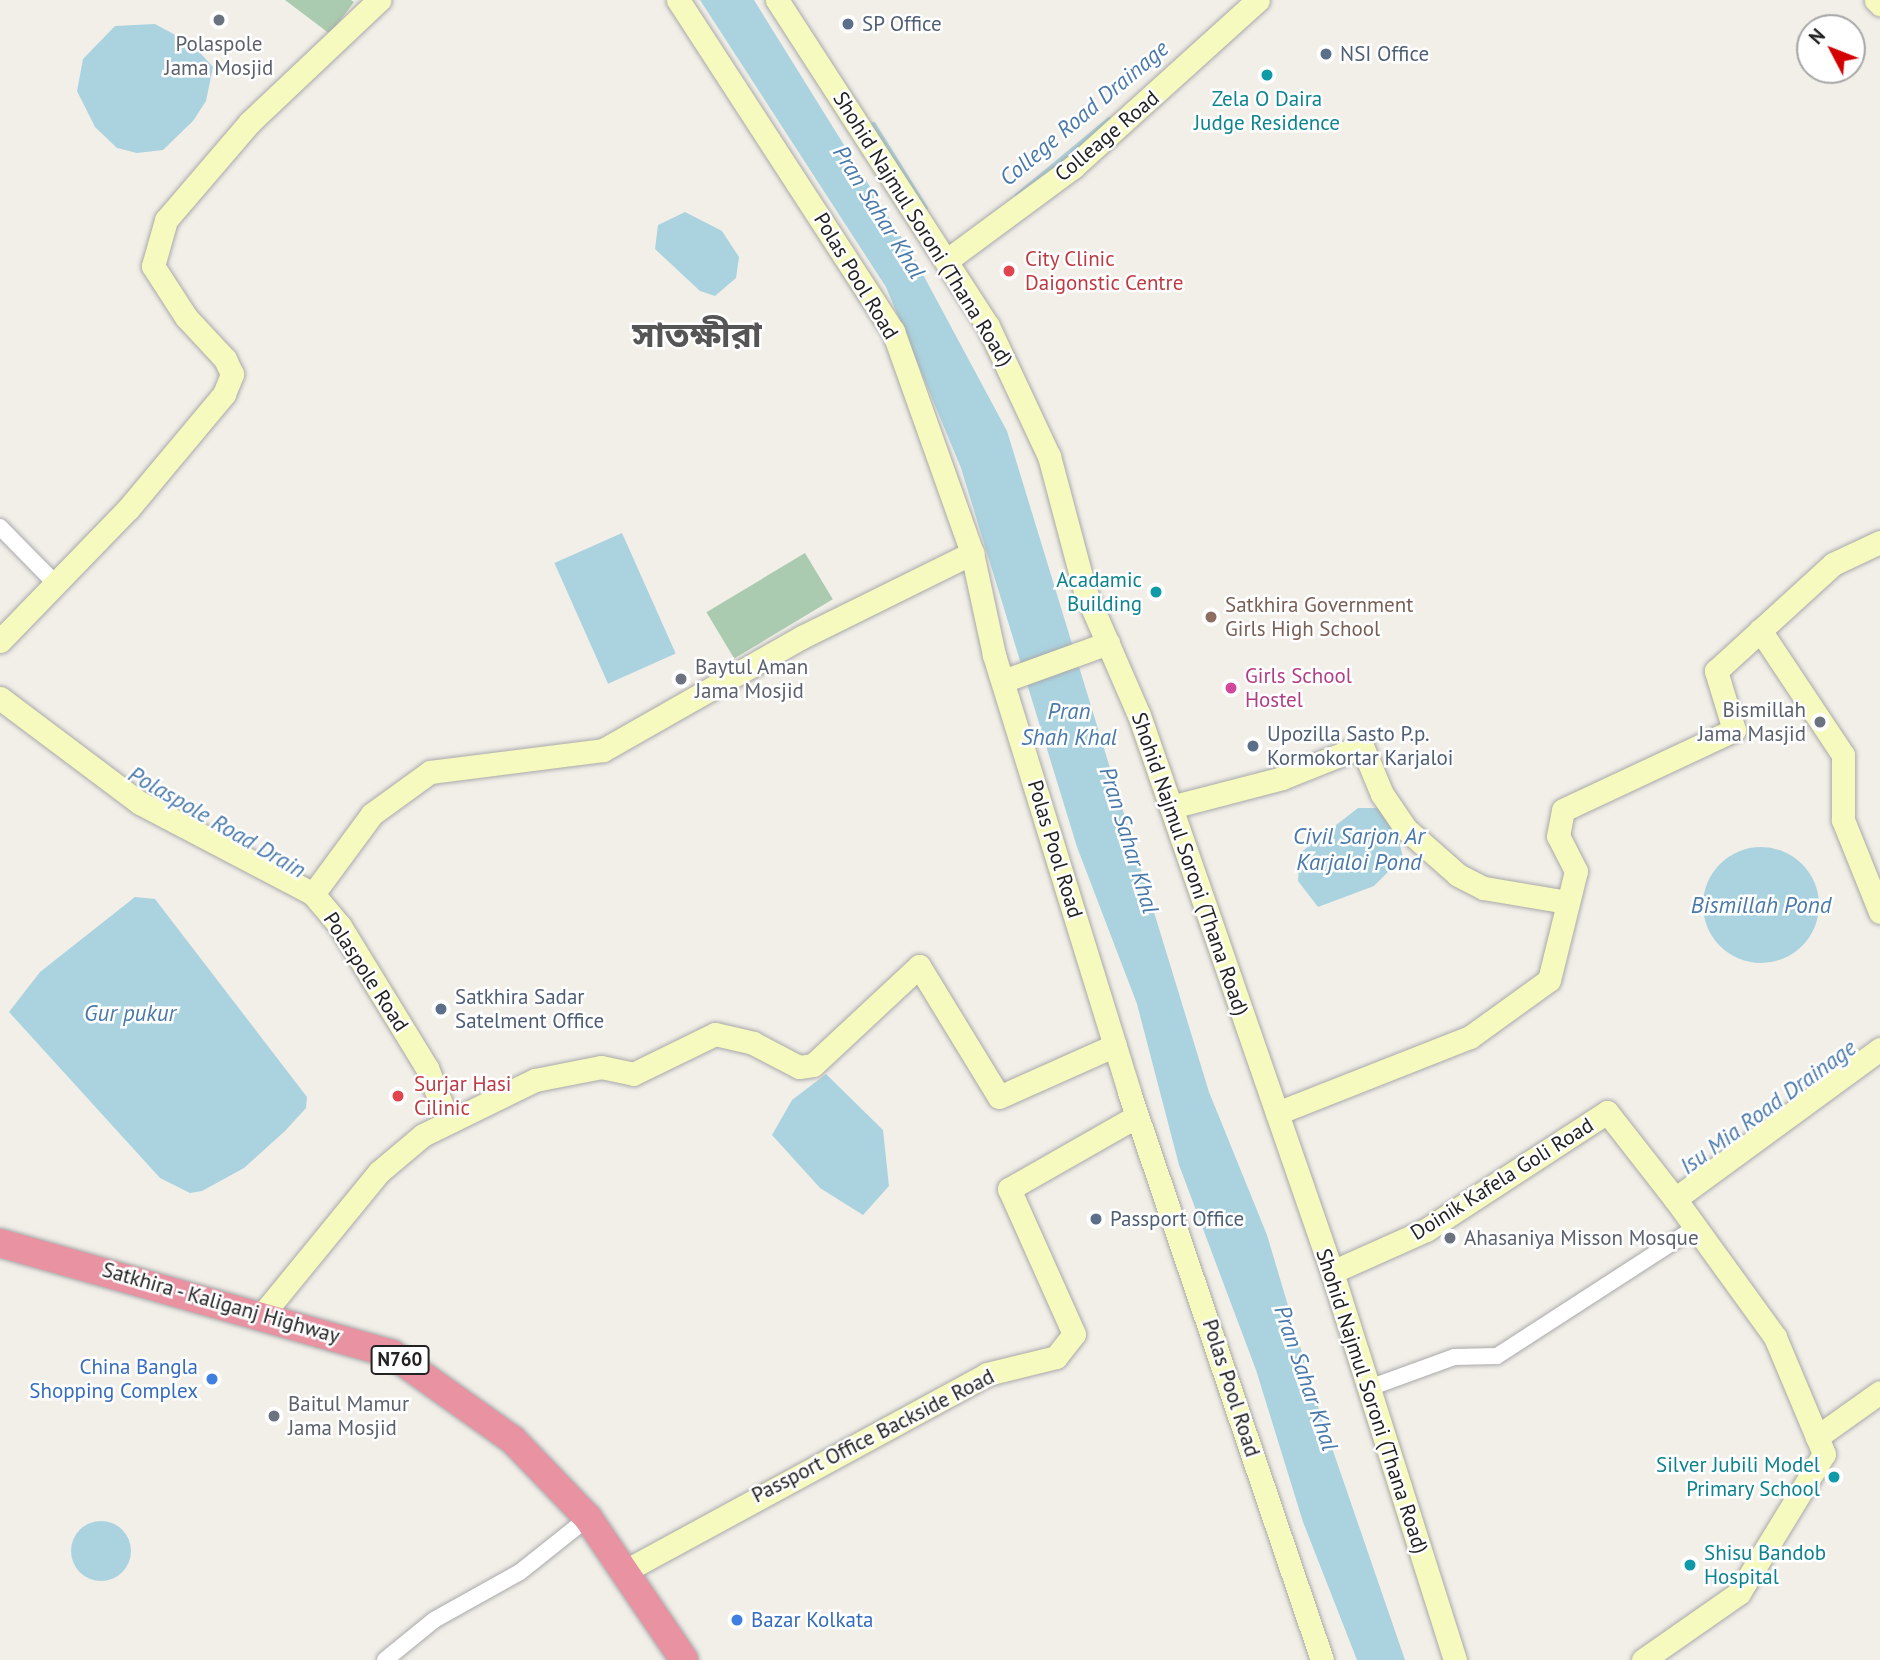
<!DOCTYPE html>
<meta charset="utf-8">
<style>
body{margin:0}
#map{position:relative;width:1880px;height:1660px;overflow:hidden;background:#f2efe9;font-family:"PT Sans","Noto Sans Bengali",sans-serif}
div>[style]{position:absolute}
.cemetery>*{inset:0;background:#aacbaf;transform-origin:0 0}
.water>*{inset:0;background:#aad3df;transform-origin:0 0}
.round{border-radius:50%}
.stream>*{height:5px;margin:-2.5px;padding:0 2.5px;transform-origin:2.5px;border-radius:2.5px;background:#aad3df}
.roads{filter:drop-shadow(0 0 2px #a9a9a9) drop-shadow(0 0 2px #a9a9a9)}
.street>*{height:16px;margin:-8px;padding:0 8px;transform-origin:8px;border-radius:8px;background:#fff}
.secondary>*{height:23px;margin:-11.5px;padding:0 11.5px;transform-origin:11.5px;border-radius:11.5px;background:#f7fabf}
.highway>*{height:28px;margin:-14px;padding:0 14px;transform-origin:14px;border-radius:14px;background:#e892a2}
.dots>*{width:19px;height:19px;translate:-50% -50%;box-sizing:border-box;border:4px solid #fff;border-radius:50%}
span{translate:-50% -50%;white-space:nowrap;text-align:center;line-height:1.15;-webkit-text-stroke:5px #fff;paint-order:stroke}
.shield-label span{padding:2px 5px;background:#fff;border:2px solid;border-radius:5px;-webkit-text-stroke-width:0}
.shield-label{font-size:19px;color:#222;font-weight:700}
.service-label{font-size:21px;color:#4e5e75}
.left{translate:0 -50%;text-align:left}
.worship-label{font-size:21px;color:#5b616d}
.right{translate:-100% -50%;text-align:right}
.culture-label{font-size:21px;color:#0d838f}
.street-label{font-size:21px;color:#222}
.health-label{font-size:21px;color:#be3a42}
.education-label{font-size:21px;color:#785e54}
.hotel-label{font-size:21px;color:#b23c85}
.shop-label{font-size:21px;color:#366cbe}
.water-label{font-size:23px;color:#4a7aab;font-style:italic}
.town-label{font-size:35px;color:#555;font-weight:700}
.north{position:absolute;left:1796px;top:14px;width:70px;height:70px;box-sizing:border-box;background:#fff;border:2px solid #a7a7a7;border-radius:50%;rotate:312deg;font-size:19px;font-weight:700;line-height:28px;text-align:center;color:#222}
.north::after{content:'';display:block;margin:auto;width:24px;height:32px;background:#d40000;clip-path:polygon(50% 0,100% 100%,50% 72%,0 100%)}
</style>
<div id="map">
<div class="cemetery">
<div style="clip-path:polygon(285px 0,351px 0,354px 2px,330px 34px)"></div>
<div style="left:805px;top:553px;width:54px;height:115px;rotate:59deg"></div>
</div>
<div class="water">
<div style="clip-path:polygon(700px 0,754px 0,913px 256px,1007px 431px,1209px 1092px,1267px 1235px,1320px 1413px,1405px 1660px,1357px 1660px,1303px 1522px,1256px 1370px,1179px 1165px,1137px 1004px,1077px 847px,961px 468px,886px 287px)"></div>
<div style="clip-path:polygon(155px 24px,192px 44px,213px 67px,206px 101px,193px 121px,163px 150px,137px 153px,117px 148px,95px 127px,77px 91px,83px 59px,115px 26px)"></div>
<div style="clip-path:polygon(685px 212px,722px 231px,739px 257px,736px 278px,715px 296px,700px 291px,655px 249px,658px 225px)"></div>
<div style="left:622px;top:533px;width:132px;height:74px;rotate:66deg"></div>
<div style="clip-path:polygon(1358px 808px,1377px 808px,1394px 821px,1403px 857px,1374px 886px,1318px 907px,1298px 881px,1300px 853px)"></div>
<div class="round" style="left:1703px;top:847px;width:116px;height:116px"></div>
<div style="clip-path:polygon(135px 897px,155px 899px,307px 1097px,306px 1108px,285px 1131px,244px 1168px,202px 1191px,190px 1193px,160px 1178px,9px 1012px,40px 972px)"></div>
<div style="clip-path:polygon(826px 1074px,883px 1130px,889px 1186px,863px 1215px,820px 1188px,772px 1135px,792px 1100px)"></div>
<div class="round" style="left:71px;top:1521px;width:60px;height:60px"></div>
</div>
<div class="stream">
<div style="left:873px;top:124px;width:99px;rotate:58.2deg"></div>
<div style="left:1017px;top:195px;width:119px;rotate:-39.6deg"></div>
</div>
<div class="roads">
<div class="street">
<div style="left:0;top:527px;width:80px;rotate:45.5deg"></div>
<div style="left:1369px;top:1388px;width:90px;rotate:-20deg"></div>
<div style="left:1454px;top:1357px;width:43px;rotate:-1.3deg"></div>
<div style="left:1497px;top:1356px;width:239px;rotate:-32.9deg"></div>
<div style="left:385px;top:1660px;width:63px;rotate:-39.2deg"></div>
<div style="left:434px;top:1620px;width:98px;rotate:-29.2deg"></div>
<div style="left:520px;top:1572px;width:87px;rotate:-38.5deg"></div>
</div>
<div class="secondary">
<div style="left:678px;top:0;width:395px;rotate:57deg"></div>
<div style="left:893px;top:331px;width:236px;rotate:70.4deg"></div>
<div style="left:972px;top:553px;width:104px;rotate:77.8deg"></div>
<div style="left:994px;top:655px;width:457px;rotate:72.8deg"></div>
<div style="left:1129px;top:1092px;width:600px;rotate:71.23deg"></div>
<div style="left:777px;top:0;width:388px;rotate:57.1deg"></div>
<div style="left:988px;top:326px;width:144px;rotate:64.9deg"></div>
<div style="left:1049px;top:456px;width:140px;rotate:75.1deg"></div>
<div style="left:1085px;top:591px;width:135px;rotate:66.5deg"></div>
<div style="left:1139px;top:715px;width:586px;rotate:70.89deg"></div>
<div style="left:1331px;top:1269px;width:410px;rotate:72.4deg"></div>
<div style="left:1876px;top:0;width:6px;rotate:45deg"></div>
<div style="left:946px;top:261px;width:158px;rotate:-36.5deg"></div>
<div style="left:1073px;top:167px;width:249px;rotate:-42.1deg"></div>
<div style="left:1760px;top:630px;width:150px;rotate:56.4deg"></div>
<div style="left:1843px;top:755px;width:65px;rotate:90deg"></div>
<div style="left:1843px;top:820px;width:99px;rotate:68.1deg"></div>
<div style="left:0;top:641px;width:184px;rotate:-45.9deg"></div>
<div style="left:128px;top:509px;width:150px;rotate:-50.1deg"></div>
<div style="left:224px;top:394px;width:22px;rotate:-68deg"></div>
<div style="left:232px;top:374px;width:17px;rotate:-115deg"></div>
<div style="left:225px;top:359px;width:57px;rotate:-132.9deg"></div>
<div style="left:186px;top:317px;width:61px;rotate:-122.9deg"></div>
<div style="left:153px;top:266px;width:48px;rotate:-74.2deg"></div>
<div style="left:166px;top:220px;width:129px;rotate:-49.4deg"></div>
<div style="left:250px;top:122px;width:178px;rotate:-43.4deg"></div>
<div style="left:1003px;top:681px;width:112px;rotate:-19.9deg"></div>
<div style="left:0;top:698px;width:175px;rotate:36.9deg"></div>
<div style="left:140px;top:803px;width:195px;rotate:27.7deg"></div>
<div style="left:313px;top:894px;width:42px;rotate:49.8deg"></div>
<div style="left:340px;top:926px;width:167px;rotate:58.5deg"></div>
<div style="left:427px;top:1068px;width:57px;rotate:68.4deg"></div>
<div style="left:1171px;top:807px;width:115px;rotate:-14.6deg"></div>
<div style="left:1282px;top:778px;width:86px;rotate:-21.8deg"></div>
<div style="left:1362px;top:746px;width:52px;rotate:67.4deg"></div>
<div style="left:1382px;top:794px;width:42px;rotate:55.6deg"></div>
<div style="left:1406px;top:829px;width:69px;rotate:41.5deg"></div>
<div style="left:1458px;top:875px;width:29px;rotate:27deg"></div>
<div style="left:1484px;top:888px;width:84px;rotate:9.6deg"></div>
<div style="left:313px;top:894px;width:99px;rotate:-53.6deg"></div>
<div style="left:372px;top:814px;width:72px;rotate:-35.9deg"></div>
<div style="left:430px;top:772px;width:174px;rotate:-7.2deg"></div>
<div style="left:603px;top:750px;width:229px;rotate:-29.6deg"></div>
<div style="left:802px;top:637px;width:190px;rotate:-26.3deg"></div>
<div style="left:1277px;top:1113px;width:207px;rotate:-21.5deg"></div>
<div style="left:1470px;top:1037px;width:97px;rotate:-35.8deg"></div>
<div style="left:1549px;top:980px;width:112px;rotate:-76.1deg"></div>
<div style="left:1576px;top:871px;width:39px;rotate:-117deg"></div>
<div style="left:1558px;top:836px;width:26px;rotate:-79deg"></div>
<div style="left:1563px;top:810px;width:189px;rotate:-25.1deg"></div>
<div style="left:1734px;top:730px;width:62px;rotate:-107deg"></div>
<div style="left:1716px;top:671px;width:159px;rotate:-42.4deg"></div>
<div style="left:1833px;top:564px;width:52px;rotate:-25.1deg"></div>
<div style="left:1332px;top:1272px;width:103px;rotate:-24.1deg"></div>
<div style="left:1426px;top:1230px;width:216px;rotate:-33.1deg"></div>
<div style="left:1607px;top:1112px;width:110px;rotate:52deg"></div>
<div style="left:262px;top:1315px;width:185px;rotate:-50.7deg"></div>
<div style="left:379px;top:1172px;width:57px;rotate:-40.1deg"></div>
<div style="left:423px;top:1135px;width:125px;rotate:-26.2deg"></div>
<div style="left:535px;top:1080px;width:67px;rotate:-11.1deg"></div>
<div style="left:601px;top:1067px;width:33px;rotate:12deg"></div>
<div style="left:633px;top:1074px;width:91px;rotate:-26deg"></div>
<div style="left:715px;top:1034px;width:39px;rotate:13deg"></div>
<div style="left:753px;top:1043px;width:52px;rotate:27.6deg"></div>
<div style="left:799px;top:1067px;width:14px;rotate:-8deg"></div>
<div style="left:813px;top:1065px;width:145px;rotate:-43deg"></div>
<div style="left:919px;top:966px;width:153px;rotate:58.6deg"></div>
<div style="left:999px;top:1097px;width:127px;rotate:-24.1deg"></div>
<div style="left:1817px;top:1437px;width:108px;rotate:-112.8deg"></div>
<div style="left:1775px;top:1337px;width:170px;rotate:-125.9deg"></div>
<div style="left:1675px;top:1199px;width:254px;rotate:-36.2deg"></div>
<div style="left:623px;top:1572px;width:414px;rotate:-28.5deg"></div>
<div style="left:987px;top:1374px;width:71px;rotate:-13.8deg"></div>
<div style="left:1056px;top:1357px;width:29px;rotate:-52deg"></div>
<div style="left:1074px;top:1334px;width:159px;rotate:-114.1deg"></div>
<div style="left:1009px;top:1189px;width:147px;rotate:-29.7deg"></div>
<div style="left:1643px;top:1660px;width:117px;rotate:-34.9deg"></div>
<div style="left:1739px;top:1593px;width:163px;rotate:-58.6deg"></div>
<div style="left:1824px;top:1454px;width:18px;rotate:-112deg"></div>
<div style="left:1817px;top:1437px;width:77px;rotate:-35.5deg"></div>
</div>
<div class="highway">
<div style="left:0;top:1243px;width:407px;rotate:15.8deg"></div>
<div style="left:392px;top:1354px;width:148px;rotate:35.4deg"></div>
<div style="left:513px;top:1440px;width:108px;rotate:46.1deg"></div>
<div style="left:588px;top:1518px;width:171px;rotate:55.9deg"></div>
</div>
</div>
<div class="dots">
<div style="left:219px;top:20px;background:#6b7280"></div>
<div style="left:848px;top:24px;background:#5c6f8a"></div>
<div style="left:1326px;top:54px;background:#5c6f8a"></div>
<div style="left:1267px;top:75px;background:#0f9aa8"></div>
<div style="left:1009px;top:271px;background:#e0444e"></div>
<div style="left:1156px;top:592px;background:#0f9aa8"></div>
<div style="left:1211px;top:617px;background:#8d6e63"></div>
<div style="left:681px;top:679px;background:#6b7280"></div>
<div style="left:1231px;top:688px;background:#d1479c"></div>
<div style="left:1820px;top:722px;background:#6b7280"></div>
<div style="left:1253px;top:746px;background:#5c6f8a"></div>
<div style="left:441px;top:1009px;background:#5c6f8a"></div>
<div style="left:398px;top:1096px;background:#e0444e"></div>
<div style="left:1096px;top:1219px;background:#5c6f8a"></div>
<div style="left:1450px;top:1238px;background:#6b7280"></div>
<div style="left:212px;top:1379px;background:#3f7fe0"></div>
<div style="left:274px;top:1416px;background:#6b7280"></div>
<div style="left:1834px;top:1477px;background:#0f9aa8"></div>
<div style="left:1690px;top:1565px;background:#0f9aa8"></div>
<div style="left:737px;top:1620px;background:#3f7fe0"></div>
</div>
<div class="shield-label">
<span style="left:400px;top:1360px">N760</span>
</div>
<div class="service-label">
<span class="left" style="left:862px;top:24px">SP Office</span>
<span class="left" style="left:1340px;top:54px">NSI Office</span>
<span class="left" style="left:1267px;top:746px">Upozilla Sasto P.p.<br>Kormokortar Karjaloi</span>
<span class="left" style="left:455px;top:1009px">Satkhira Sadar<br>Satelment Office</span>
<span class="left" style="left:1110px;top:1219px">Passport Office</span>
</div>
<div class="worship-label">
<span style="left:219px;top:56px">Polaspole<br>Jama Mosjid</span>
<span class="left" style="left:695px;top:679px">Baytul Aman<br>Jama Mosjid</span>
<span class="right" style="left:1806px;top:722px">Bismillah<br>Jama Masjid</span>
<span class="left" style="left:1464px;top:1238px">Ahasaniya Misson Mosque</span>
<span class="left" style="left:288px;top:1416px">Baitul Mamur<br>Jama Mosjid</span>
</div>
<div class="culture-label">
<span style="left:1267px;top:111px">Zela O Daira<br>Judge Residence</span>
<span class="right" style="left:1142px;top:592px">Acadamic<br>Building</span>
<span class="right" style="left:1820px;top:1477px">Silver Jubili Model<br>Primary School</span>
<span class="left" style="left:1704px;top:1565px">Shisu Bandob<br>Hospital</span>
</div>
<div class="street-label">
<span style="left:1107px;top:136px;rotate:-40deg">Colleage Road</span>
<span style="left:923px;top:229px;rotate:58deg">Shohid Najmul Soroni (Thana Road)</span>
<span style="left:856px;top:276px;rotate:59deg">Polas Pool Road</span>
<span style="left:1055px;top:849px;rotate:73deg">Polas Pool Road</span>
<span style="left:1190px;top:864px;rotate:71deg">Shohid Najmul Soroni (Thana Road)</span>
<span style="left:366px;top:972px;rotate:57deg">Polaspole Road</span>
<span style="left:1502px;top:1179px;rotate:-32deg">Doinik Kafela Goli Road</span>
<span style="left:221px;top:1303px;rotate:16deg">Satkhira - Kaliganj Highway</span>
<span style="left:1231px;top:1388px;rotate:72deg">Polas Pool Road</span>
<span style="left:1372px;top:1401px;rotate:72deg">Shohid Najmul Soroni (Thana Road)</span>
<span style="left:873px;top:1436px;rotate:-27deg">Passport Office Backside Road</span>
</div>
<div class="health-label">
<span class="left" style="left:1025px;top:271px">City Clinic<br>Daigonstic Centre</span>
<span class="left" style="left:414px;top:1096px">Surjar Hasi<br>Cilinic</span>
</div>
<div class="education-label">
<span class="left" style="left:1225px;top:617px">Satkhira Government<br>Girls High School</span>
</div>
<div class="hotel-label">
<span class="left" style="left:1245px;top:688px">Girls School<br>Hostel</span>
</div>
<div class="shop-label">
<span class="right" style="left:198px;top:1379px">China Bangla<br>Shopping Complex</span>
<span class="left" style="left:751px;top:1620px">Bazar Kolkata</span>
</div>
<div class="water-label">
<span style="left:1084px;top:113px;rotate:-40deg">College Road Drainage</span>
<span style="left:879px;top:212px;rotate:58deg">Pran Sahar Khal</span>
<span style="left:1069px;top:724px">Pran<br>Shah Khal</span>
<span style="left:217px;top:822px;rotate:30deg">Polaspole Road Drain</span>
<span style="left:1359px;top:849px">Civil Sarjon Ar<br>Karjaloi Pond</span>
<span style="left:1129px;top:840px;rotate:73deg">Pran Sahar Khal</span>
<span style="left:1761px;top:905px">Bismillah Pond</span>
<span style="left:130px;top:1013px">Gur pukur</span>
<span style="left:1768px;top:1107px;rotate:-36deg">Isu Mia Road Drainage</span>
<span style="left:1306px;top:1378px;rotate:71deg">Pran Sahar Khal</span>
</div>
<div class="town-label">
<span style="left:697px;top:334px">সাতক্ষীরা</span>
</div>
<div class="north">N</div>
</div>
